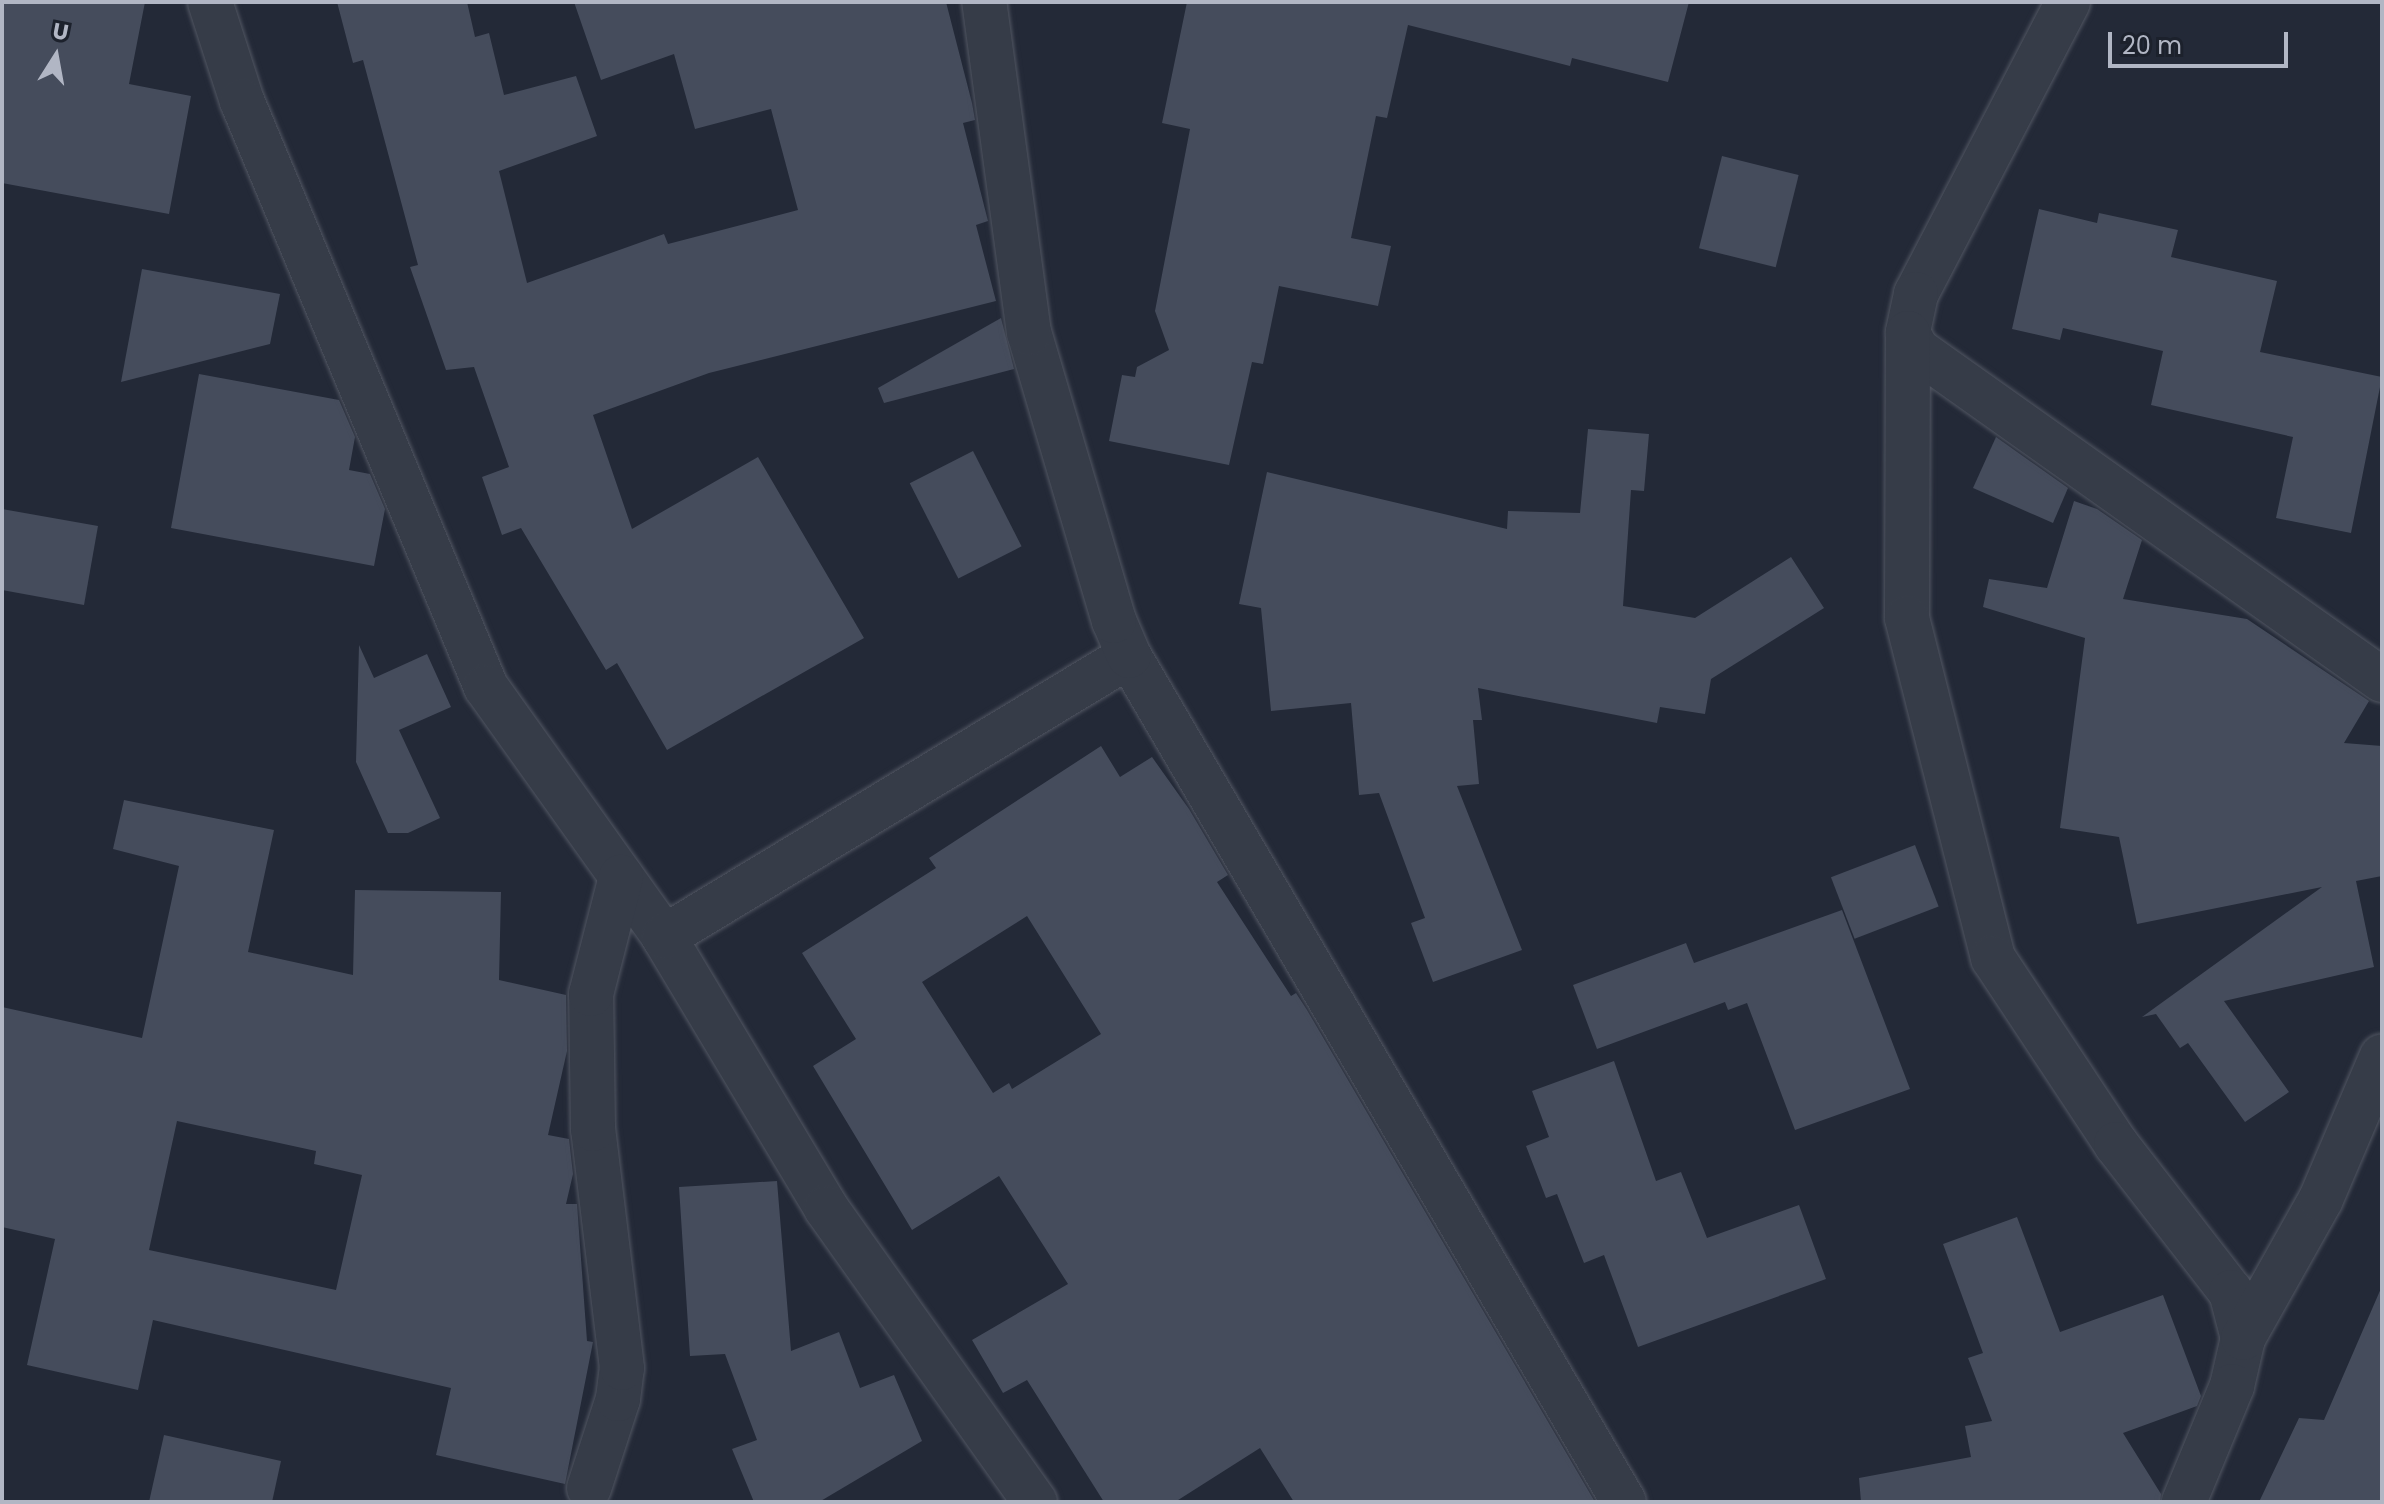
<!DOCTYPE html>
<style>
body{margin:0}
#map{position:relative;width:2384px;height:1504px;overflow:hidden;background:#232937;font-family:Poppins,sans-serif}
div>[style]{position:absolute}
.building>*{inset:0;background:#454c5c;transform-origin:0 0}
.roads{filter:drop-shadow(0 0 2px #515662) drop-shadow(0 0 2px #515662)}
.minor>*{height:44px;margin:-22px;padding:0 22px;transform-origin:22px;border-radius:22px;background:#363c48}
span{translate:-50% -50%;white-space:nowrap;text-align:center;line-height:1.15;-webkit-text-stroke:7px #1c212c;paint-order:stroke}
.frame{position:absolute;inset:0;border:4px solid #b1b6c4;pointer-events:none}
.north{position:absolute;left:16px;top:16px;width:80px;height:80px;-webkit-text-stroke:6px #1c212c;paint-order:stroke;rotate:11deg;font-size:22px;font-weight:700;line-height:32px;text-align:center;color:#b1b6c4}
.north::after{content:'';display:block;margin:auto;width:28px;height:36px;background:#b1b6c4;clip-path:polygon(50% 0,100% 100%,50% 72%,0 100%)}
.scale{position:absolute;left:2108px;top:32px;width:180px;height:36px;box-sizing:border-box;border:4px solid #b1b6c4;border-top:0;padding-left:10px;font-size:24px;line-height:28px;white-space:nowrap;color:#b1b6c4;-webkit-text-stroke:6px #1c212c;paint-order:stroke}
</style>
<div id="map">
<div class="building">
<div style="clip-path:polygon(2px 2px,145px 2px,129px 84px,191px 96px,169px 214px,2px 183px)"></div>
<div style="clip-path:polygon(337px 2px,467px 2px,475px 37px,489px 33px,504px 95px,576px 76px,597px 136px,499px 171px,527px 283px,664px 234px,668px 244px,798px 210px,771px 109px,695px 129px,674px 54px,601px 80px,574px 2px,946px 2px,972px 103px,975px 120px,963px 123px,988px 221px,976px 225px,996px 301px,709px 373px,593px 415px,632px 529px,758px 457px,864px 638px,667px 750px,617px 663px,606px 670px,521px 528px,502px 535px,482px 477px,509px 467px,474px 367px,446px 370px,410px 267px,418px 265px,363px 60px,353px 63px)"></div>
<div style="clip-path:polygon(1187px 2px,1689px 2px,1668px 82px,1572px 58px,1570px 66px,1408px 25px,1387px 118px,1376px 116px,1351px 238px,1391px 246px,1378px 306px,1279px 286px,1263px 364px,1252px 362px,1229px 465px,1109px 441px,1122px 375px,1135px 377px,1137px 367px,1169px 350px,1155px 311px,1190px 129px,1162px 123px)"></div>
<div style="left:1722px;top:156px;width:79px;height:95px;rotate:14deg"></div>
<div style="clip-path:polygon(2039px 209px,2097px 223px,2099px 213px,2178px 230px,2171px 257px,2277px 281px,2260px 352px,2382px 377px,2351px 533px,2276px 518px,2293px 437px,2151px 405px,2163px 351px,2063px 328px,2060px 340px,2012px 329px)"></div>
<div style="clip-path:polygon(142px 269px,280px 294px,270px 344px,121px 382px)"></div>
<div style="clip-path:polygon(1001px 318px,1014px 369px,884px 403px,878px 388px)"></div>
<div style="clip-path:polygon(199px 374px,339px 400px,355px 437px,349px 470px,370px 474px,385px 509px,374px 566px,171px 528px)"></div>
<div style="clip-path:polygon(1588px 429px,1649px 434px,1644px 491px,1631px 490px,1623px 606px,1695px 618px,1791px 557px,1824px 608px,1711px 679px,1705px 714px,1660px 707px,1657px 723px,1478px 688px,1482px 720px,1473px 720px,1479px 784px,1457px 786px,1522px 950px,1433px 982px,1411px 923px,1425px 918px,1379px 793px,1359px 795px,1351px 703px,1271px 711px,1261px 608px,1239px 604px,1267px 472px,1507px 529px,1508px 511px,1580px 513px)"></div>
<div style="clip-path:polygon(1996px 437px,2068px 488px,2053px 523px,1973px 488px)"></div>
<div style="left:973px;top:451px;width:107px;height:71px;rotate:63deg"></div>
<div style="clip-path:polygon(2074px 501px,2097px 509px,2142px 540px,2123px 599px,2247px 619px,2369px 701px,2344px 743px,2382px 746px,2382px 876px,2356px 881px,2374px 967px,2224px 1001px,2289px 1092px,2245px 1122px,2188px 1043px,2180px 1048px,2156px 1014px,2142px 1017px,2322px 887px,2137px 924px,2119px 837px,2060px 828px,2085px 638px,1983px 607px,1989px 579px,2047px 588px)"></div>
<div style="clip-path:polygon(2px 509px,98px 526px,84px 605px,2px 590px)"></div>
<div style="clip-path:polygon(359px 645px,374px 678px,427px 654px,451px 707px,399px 730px,440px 818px,408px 833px,388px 833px,356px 762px)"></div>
<div style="clip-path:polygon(evenodd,1101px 746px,1120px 777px,1152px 757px,1189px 809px,1228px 875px,1217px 882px,1291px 996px,1296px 993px,1307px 1010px,1595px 1502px,1294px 1502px,1260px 1448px,1175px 1502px,1104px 1502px,1027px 1380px,1003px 1393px,972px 1340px,1068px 1284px,999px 1176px,912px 1230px,813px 1066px,856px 1039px,802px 953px,936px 868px,929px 858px,1101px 746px,1027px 916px,1101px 1034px,1012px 1089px,1009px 1083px,993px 1093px,922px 982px,1027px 916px)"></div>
<div style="clip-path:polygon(evenodd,124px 800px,274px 830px,248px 952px,353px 975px,355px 890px,501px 892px,499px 980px,566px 995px,567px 1051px,548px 1135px,569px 1139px,573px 1174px,566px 1204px,577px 1204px,587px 1341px,593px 1342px,565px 1484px,436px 1455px,451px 1388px,153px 1320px,138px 1390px,27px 1365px,55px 1239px,2px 1227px,2px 1007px,142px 1038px,179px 866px,113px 849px,124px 800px,177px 1121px,316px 1151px,314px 1164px,362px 1175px,336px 1290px,149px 1250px,177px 1121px)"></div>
<div style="left:1915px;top:845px;width:66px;height:90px;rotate:69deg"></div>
<div style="clip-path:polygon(1842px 910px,1910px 1089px,1795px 1130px,1747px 1003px,1728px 1010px,1725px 1002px,1597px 1049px,1573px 985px,1686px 943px,1694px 963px)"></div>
<div style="clip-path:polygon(1614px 1061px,1656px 1181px,1681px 1172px,1707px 1238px,1799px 1205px,1826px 1279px,1638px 1347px,1604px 1255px,1584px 1263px,1557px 1194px,1546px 1198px,1526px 1146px,1549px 1137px,1532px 1091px)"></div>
<div style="clip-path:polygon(777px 1181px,791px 1351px,839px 1332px,860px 1388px,894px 1375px,922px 1441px,819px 1502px,754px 1502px,732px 1449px,757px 1440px,725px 1354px,690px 1356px,679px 1187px)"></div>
<div style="clip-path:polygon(2017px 1217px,2060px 1332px,2163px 1295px,2201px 1396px,2197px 1406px,2123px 1433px,2161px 1494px,2160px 1502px,1861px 1502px,1859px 1478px,1971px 1457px,1965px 1426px,1992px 1421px,1968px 1358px,1983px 1353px,1943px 1244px)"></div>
<div style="clip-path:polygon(2382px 1286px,2382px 1502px,2259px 1502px,2299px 1418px,2324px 1420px)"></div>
<div style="clip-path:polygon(164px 1435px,281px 1461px,272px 1502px,149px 1502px)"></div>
</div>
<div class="roads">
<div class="minor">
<div style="left:210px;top:2px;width:104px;rotate:72.1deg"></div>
<div style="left:242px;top:101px;width:635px;rotate:67.39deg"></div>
<div style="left:486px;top:687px;width:307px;rotate:54.5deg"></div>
<div style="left:664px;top:937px;width:316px;rotate:59.1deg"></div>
<div style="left:826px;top:1208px;width:361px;rotate:54.6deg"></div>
<div style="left:2068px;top:2px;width:329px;rotate:117.5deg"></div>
<div style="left:1916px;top:294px;width:40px;rotate:102deg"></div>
<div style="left:1908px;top:333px;width:19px;rotate:62deg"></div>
<div style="left:1917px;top:350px;width:570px;rotate:35.36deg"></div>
<div style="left:1908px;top:333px;width:285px;rotate:90.2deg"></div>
<div style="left:1907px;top:618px;width:351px;rotate:75.8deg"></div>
<div style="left:1993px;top:958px;width:223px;rotate:56.5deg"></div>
<div style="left:2116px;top:1144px;width:187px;rotate:52.2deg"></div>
<div style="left:2231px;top:1292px;width:48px;rotate:75.4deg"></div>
<div style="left:2243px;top:1338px;width:49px;rotate:102.9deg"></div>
<div style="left:2232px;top:1386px;width:126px;rotate:112.5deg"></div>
<div style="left:1129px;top:656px;width:980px;rotate:59.67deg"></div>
<div style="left:664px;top:937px;width:543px;rotate:-31.14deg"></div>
<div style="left:1129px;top:656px;width:38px;rotate:-113deg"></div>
<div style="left:1114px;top:621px;width:300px;rotate:-106.4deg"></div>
<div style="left:1029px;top:333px;width:334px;rotate:-97.7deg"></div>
<div style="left:2243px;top:1338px;width:159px;rotate:-60.7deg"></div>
<div style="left:2321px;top:1199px;width:155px;rotate:-66.9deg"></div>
<div style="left:589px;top:1488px;width:94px;rotate:-72deg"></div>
<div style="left:618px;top:1399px;width:31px;rotate:-83deg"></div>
<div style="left:622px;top:1368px;width:241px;rotate:-96.9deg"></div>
<div style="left:593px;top:1129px;width:135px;rotate:-90.8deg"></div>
<div style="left:591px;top:994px;width:121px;rotate:-75.6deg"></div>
</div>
</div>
<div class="frame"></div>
<div class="north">U</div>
<div class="scale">20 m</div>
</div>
